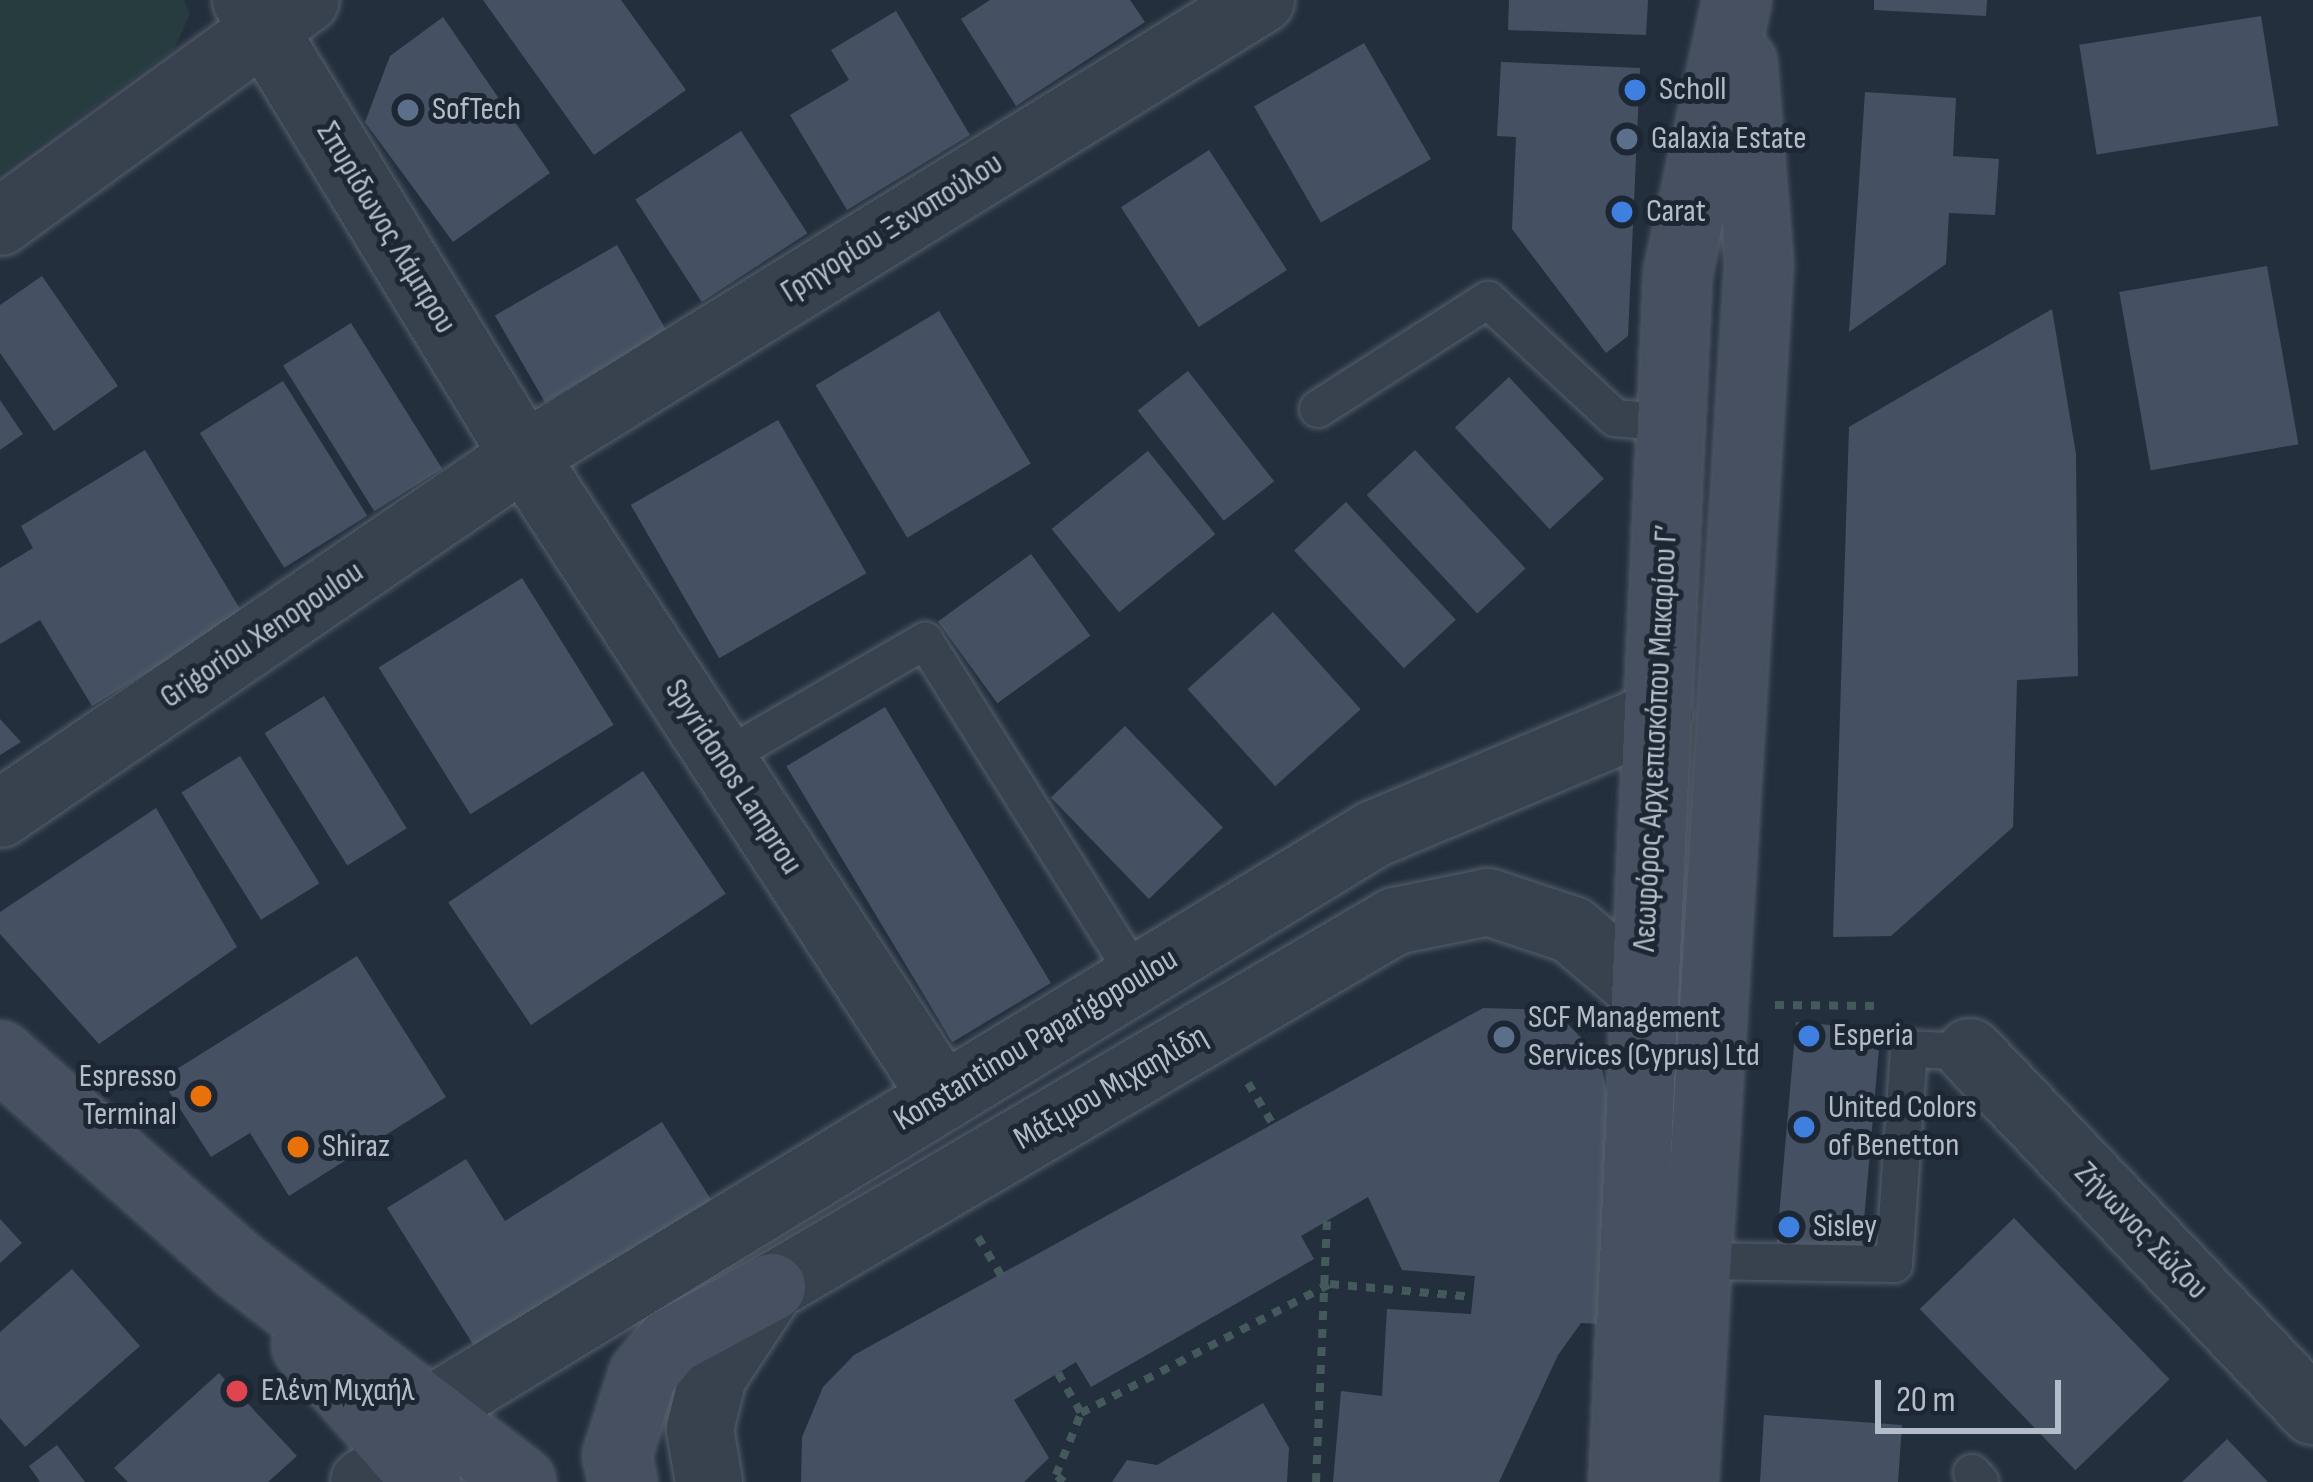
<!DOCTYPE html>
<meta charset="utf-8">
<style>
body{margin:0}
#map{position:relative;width:2313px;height:1482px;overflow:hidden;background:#242f3e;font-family:"Sofia Sans Condensed",sans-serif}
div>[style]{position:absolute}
.green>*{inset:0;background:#263c3f}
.building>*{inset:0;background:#455162;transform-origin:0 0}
.path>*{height:8px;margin-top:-4px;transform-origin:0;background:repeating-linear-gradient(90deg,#44595c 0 9px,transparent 0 18px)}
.roads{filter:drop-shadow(0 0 3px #565f6c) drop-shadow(0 0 3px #565f6c)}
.service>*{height:36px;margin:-18px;padding:0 18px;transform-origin:18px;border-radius:18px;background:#38414e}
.minor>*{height:66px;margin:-33px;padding:0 33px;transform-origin:33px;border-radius:33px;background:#38414e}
.tertiary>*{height:66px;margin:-33px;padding:0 33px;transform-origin:33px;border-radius:33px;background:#38414e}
.secondary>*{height:66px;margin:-33px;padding:0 33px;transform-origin:33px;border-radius:33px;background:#465061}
.dots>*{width:33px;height:33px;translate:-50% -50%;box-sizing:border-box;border:6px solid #1d2633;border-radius:50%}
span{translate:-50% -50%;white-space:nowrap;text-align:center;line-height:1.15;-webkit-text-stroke:10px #1d2633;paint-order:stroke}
.poi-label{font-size:33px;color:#b4bcc9}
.left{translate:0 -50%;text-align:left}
.right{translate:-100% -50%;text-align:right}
.street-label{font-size:33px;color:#b4bcc9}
.scale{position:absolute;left:1875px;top:1380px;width:186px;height:54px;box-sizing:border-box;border:6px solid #b4bcc9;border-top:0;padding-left:15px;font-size:36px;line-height:42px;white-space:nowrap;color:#b4bcc9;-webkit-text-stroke:9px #1d2633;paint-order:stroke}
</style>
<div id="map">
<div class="green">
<div style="clip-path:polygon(0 0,184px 0,190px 14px,174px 49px,0 174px)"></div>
</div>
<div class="building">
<div style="clip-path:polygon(483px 0,621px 0,686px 90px,594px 155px)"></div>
<div style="clip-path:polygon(990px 0,1130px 0,1145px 22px,1016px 106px,961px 19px)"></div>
<div style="clip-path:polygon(1509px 0,1648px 0,1646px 35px,1508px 30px)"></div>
<div style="clip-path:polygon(1874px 0,1987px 0,1986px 16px,1874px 10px)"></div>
<div style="clip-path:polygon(896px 11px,970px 135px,847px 210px,790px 115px,849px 80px,831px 50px)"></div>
<div style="left:2261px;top:16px;width:111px;height:184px;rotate:81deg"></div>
<div style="clip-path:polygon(443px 17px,550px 173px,453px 242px,365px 122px,390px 56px)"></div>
<div style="left:1364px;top:43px;width:134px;height:127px;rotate:60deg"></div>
<div style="clip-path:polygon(1501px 62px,1640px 68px,1628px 336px,1606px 353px,1512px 229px,1516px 137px,1497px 136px)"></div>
<div style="clip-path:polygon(1865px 92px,1956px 98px,1953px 156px,1999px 159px,1995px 215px,1949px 213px,1946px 264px,1849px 332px)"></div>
<div style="left:741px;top:131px;width:122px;height:126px;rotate:57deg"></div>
<div style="left:1209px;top:150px;width:143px;height:105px;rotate:57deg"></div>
<div style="left:617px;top:245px;width:100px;height:141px;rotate:60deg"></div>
<div style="left:2267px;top:266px;width:181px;height:150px;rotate:80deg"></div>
<div style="clip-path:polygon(42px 276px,118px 386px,54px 431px,0 353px,0 305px)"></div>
<div style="clip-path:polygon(2052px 309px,2076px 454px,2078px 676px,2017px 680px,2013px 827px,1891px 936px,1833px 937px,1849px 427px)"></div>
<div style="left:939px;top:311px;width:178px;height:144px;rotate:59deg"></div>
<div style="left:351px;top:323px;width:172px;height:80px;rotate:58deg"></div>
<div style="left:1188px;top:371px;width:140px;height:64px;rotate:52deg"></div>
<div style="left:1509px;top:377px;width:139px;height:74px;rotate:47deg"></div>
<div style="left:283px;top:381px;width:159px;height:98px;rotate:58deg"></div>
<div style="clip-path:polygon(0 400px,23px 434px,0 450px)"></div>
<div style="left:778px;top:420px;width:177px;height:170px;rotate:60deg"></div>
<div style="clip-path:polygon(145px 450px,243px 614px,92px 706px,40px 620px,0 644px,0 568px,33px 548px,21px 526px)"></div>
<div style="left:1415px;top:450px;width:162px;height:66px;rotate:47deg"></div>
<div style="left:1148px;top:451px;width:107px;height:124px;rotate:51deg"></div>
<div style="left:1346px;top:502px;width:161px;height:71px;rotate:47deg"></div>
<div style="left:1031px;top:554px;width:101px;height:115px;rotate:54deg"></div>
<div style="left:522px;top:578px;width:173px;height:169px;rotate:58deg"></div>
<div style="left:1273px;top:612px;width:131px;height:115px;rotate:48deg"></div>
<div style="left:324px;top:696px;width:156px;height:70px;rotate:58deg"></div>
<div style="left:885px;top:707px;width:322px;height:115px;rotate:59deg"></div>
<div style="clip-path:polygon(0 719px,21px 742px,0 755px)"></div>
<div style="left:1125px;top:726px;width:141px;height:103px;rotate:46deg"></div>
<div style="left:240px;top:756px;width:150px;height:69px;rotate:58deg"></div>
<div style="left:643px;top:771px;width:148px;height:235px;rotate:56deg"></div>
<div style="clip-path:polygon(156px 808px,237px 947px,99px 1044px,0 934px,0 912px)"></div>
<div style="clip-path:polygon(357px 956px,446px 1097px,289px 1196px,250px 1133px,211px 1157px,161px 1079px)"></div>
<div style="clip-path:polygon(1483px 1008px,1554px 1010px,1599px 1056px,1612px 1115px,1598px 1324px,1581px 1323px,1558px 1355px,1499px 1482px,1333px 1482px,1341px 1391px,1382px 1396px,1387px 1309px,1471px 1314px,1475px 1276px,1402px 1270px,1368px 1197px,1301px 1236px,1314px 1259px,1091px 1387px,1076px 1362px,1014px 1400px,1049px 1458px,1024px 1482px,801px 1482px,802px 1437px,823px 1387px,854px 1355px)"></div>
<div style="left:1796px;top:1022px;width:85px;height:221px;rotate:5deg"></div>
<div style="clip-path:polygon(662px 1122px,712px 1201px,476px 1349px,387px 1208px,466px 1159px,505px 1221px)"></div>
<div style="left:2014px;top:1218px;width:224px;height:131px;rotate:46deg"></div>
<div style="clip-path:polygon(0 1219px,22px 1243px,0 1263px)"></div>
<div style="clip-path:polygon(72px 1269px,140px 1346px,25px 1447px,0 1418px,0 1332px)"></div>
<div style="clip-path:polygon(219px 1373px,297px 1456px,268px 1482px,128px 1482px,114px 1468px)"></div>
<div style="clip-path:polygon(1263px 1403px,1289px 1448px,1287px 1482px,1112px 1482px,1127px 1460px,1157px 1465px)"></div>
<div style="clip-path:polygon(1764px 1415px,1902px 1425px,1898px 1482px,1760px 1482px)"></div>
<div style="clip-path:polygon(2227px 1439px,2268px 1482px,2182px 1482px)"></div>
<div style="clip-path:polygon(57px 1445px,85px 1482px,40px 1482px,29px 1466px)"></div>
</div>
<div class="path">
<div style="left:1775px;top:1005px;width:105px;rotate:0.5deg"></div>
<div style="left:1248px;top:1083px;width:47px;rotate:59deg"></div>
<div style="left:978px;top:1237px;width:47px;rotate:59deg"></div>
<div style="left:1058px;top:1373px;width:46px;rotate:60.1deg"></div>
<div style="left:1064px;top:1482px;width:11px;rotate:-139deg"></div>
<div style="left:1056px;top:1475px;width:67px;rotate:-68deg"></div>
<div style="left:1081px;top:1413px;width:280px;rotate:-27.4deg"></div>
<div style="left:1330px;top:1284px;width:144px;rotate:5.2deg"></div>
<div style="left:1316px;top:1482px;width:261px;rotate:-87.6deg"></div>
</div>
<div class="roads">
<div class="service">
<div style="left:1318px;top:409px;width:202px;rotate:-32.7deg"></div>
<div style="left:1488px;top:300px;width:173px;rotate:42.9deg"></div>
<div style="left:1615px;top:418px;width:56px;rotate:5.1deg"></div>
<div style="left:722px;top:759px;width:235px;rotate:-30.2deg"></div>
<div style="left:925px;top:641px;width:398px;rotate:57.8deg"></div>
<div style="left:1698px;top:1261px;width:196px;rotate:0.9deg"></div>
<div style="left:1894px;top:1264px;width:216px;rotate:-86deg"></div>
<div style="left:1909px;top:1049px;width:61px;rotate:2.8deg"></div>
<div style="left:1972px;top:1473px;width:12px;rotate:48deg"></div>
</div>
<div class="minor">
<div style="left:246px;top:0;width:534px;rotate:58.63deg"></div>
<div style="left:524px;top:456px;width:766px;rotate:56.83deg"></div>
<div style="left:0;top:222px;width:378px;rotate:-36deg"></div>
<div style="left:0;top:814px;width:635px;rotate:-34.34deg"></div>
<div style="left:524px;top:456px;width:867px;rotate:-31.75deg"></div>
<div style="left:1970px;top:1052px;width:497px;rotate:46.3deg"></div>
<div style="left:434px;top:1408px;width:1101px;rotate:-31.41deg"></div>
<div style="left:1374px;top:834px;width:309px;rotate:-22.8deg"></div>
<div style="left:709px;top:1482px;width:54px;rotate:-99.6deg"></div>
<div style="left:700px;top:1429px;width:55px;rotate:-76.2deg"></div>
<div style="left:713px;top:1376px;width:107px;rotate:-56.5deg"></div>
<div style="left:772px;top:1287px;width:723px;rotate:-30.43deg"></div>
<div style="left:1395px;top:921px;width:95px;rotate:-11.5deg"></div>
<div style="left:1488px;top:902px;width:89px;rotate:18.4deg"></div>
<div style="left:1572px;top:930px;width:94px;rotate:40.3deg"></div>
</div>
<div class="tertiary">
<div style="left:364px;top:1482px;width:45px;rotate:-29.4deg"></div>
</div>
<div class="secondary">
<div style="left:0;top:1055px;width:317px;rotate:41.4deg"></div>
<div style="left:238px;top:1265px;width:357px;rotate:37.4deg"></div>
<div style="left:306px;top:1346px;width:182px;rotate:48.3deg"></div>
<div style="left:623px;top:1482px;width:27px;rotate:-103deg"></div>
<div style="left:617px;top:1456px;width:85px;rotate:-72.2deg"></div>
<div style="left:643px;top:1375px;width:43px;rotate:-50.7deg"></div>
<div style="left:670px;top:1342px;width:116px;rotate:-28.3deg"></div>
<div style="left:1623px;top:1482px;width:1210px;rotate:-87.4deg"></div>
<div style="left:1678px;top:273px;width:279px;rotate:-77.8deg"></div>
<div style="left:1684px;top:1482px;width:1220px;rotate:-86.48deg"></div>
<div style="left:1759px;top:264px;width:202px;rotate:-94.6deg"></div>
</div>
</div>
<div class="dots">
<div style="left:1635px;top:90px;background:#3f7fe0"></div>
<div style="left:408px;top:110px;background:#5c6f8a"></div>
<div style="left:1627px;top:139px;background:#5c6f8a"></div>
<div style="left:1622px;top:212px;background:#3f7fe0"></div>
<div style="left:1809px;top:1036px;background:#3f7fe0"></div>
<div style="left:1504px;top:1037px;background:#5c6f8a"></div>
<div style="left:201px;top:1096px;background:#e8710a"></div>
<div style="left:1804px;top:1127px;background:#3f7fe0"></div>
<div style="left:298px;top:1147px;background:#e8710a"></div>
<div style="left:1789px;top:1227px;background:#3f7fe0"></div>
<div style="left:237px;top:1391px;background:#e0444e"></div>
</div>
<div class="poi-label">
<span class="left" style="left:1659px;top:90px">Scholl</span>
<span class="left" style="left:432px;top:110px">SofTech</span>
<span class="left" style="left:1651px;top:139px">Galaxia Estate</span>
<span class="left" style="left:1646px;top:212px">Carat</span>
<span class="left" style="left:1528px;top:1037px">SCF Management<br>Services (Cyprus) Ltd</span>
<span class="left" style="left:1833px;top:1036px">Esperia</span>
<span class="right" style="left:177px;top:1096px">Espresso<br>Terminal</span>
<span class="left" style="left:1828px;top:1127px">United Colors<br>of Benetton</span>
<span class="left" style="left:322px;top:1147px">Shiraz</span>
<span class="left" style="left:1813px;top:1227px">Sisley</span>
<span class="left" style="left:261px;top:1391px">Ελένη Μιχαήλ</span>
</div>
<div class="street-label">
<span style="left:386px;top:228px;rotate:59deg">Σπυρίδωνος Λάμπρου</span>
<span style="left:892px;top:228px;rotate:-32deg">Γρηγορίου Ξενοπούλου</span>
<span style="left:262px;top:635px;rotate:-34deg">Grigoriou Xenopoulou</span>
<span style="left:1656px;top:738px;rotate:-87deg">Λεωφόρος Αρχιεπισκόπου Μακαρίου Γ’</span>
<span style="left:733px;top:777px;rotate:57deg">Spyridonos Lamprou</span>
<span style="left:1036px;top:1040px;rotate:-31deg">Konstantinou Paparigopoulou</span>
<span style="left:1111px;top:1088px;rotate:-30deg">Μάξιμου Μιχαηλίδη</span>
<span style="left:2141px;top:1231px;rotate:46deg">Ζήνωνος Σώζου</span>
</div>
<div class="scale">20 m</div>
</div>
